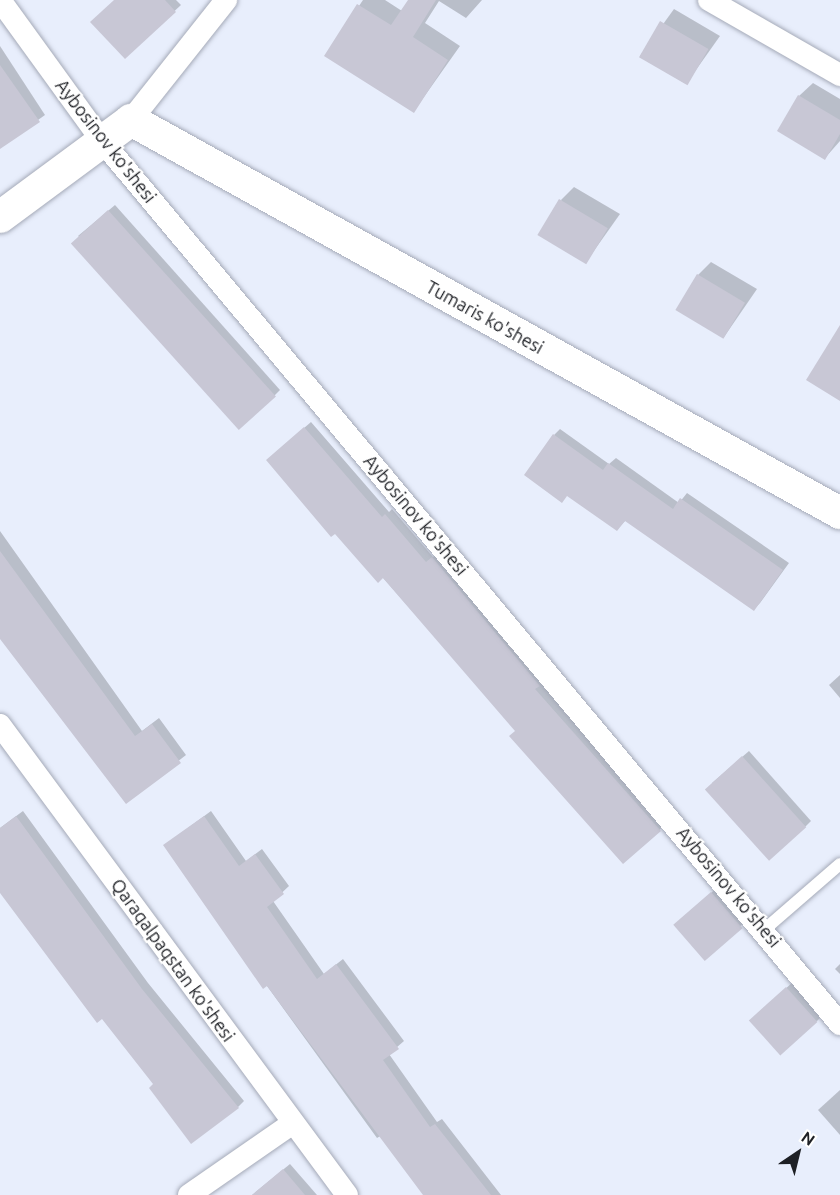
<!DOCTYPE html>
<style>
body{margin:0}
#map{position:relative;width:840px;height:1195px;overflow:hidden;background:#e8eefc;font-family:Ubuntu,sans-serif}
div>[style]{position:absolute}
.shadow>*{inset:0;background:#0003}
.building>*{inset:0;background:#c8c7d5;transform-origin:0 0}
.roads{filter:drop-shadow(0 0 2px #a5aab8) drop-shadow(0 0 2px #a5aab8)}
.lane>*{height:12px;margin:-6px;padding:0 6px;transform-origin:6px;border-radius:6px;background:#fff}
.street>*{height:22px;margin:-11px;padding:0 11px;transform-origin:11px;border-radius:11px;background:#fff}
.secondary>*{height:32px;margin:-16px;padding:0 16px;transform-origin:16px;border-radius:16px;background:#fff}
span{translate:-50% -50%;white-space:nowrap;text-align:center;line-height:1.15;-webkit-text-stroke:4.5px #fff;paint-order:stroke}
.street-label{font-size:18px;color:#1e2025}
.north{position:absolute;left:768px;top:1123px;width:60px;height:60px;-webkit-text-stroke:4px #fff;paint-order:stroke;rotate:35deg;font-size:16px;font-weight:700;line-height:24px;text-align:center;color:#1e2025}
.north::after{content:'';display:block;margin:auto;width:21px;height:27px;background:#1e2025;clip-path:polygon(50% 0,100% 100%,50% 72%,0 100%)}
</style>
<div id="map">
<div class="shadow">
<div style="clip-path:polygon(116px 0,176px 0,181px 5px,125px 57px)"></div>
<div style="clip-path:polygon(363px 0,385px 0,402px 11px,409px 0,482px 0,466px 18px,439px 1px,425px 23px,460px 46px,414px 111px,326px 55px)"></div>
<div style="clip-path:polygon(674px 9px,720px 36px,686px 84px,640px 56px)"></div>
<div style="clip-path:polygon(0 46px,45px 115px,0 147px)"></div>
<div style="clip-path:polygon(813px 83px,840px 99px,840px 141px,825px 158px,799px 96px)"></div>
<div style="clip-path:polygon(574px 187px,620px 214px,586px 262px,561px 200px)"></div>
<div style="clip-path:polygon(115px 205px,280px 390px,274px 396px,78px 236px)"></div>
<div style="clip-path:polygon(711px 262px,757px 289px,724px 337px,698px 275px)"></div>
<div style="clip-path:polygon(311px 422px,389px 512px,392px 509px,433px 557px,439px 552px,666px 824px,623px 862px,517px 730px,274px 454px)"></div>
<div style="clip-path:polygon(560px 429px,609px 464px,616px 458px,679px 503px,687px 493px,789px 563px,760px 603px,754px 609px,626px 520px,617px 529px,554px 435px)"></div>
<div style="clip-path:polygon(0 531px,142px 731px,159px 718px,186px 755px,126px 802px,0 627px)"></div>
<div style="clip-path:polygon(840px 675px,840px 698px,829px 685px)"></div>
<div style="clip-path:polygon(749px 751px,811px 821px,805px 827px,712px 783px)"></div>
<div style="clip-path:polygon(23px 811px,148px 983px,244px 1101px,238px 1107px,155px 1084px,0 891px,0 828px)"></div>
<div style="clip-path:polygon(211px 811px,246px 861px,262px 849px,289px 886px,273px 901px,324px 974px,343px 959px,404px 1041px,389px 1054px,437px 1122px,442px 1119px,501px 1195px,429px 1195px,382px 1135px,377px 1138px,165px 845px)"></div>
<div style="clip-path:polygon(718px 887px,747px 920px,704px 959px,681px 919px)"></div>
<div style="clip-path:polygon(840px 964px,840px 974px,835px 969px)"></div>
<div style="clip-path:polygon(793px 982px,823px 1015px,817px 1021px,757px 1014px)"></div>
<div style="clip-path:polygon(840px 1090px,840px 1135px,818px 1110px)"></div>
<div style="clip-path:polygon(290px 1164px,317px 1195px,252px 1195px)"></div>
</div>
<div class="building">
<div style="clip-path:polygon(114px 0,165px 0,176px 12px,125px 59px,90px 22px)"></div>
<div style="clip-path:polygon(408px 0,436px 0,413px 37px,448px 60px,414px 113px,324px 56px,357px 4px,391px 25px)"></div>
<div style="left:660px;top:21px;width:56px;height:42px;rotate:30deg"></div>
<div style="clip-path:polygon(0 65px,40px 122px,0 149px)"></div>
<div style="clip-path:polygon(798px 95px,840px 120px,840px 134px,825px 160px,777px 131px)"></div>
<div style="left:559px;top:199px;width:57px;height:42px;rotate:31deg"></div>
<div style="left:108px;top:210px;width:251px;height:50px;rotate:48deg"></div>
<div style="left:697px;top:274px;width:56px;height:42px;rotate:31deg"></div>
<div style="clip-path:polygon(840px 325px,840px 401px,806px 380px)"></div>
<div style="clip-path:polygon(304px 427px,382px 517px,385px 514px,426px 562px,432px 557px,540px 686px,535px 689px,661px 831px,623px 864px,509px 736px,515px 731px,383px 578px,378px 583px,335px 534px,331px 537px,266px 460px)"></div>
<div style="clip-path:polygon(553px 434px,603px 470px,608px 463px,673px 509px,680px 498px,783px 570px,754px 611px,625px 521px,617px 531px,567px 496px,562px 503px,524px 475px)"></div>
<div style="clip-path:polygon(0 551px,135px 736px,152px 724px,181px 763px,126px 804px,0 639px)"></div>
<div style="left:742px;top:756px;width:96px;height:50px;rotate:48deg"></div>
<div style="clip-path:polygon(16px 816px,142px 989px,239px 1108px,191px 1144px,149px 1088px,153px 1084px,102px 1019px,97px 1023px,0 893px,0 828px)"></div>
<div style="clip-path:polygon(204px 816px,239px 866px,255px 854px,284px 894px,267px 907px,317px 979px,336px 964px,399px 1049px,383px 1060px,430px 1127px,435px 1124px,491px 1195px,423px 1195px,267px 986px,263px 989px,163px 845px)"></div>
<div style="left:711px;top:892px;width:48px;height:50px;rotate:49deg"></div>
<div style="left:786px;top:987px;width:47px;height:50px;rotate:48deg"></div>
<div style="clip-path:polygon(283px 1169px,305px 1195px,252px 1195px)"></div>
</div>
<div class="roads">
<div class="lane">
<div style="left:765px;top:929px;width:99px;rotate:-40.9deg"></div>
</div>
<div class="street">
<div style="left:0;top:0;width:174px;rotate:54.1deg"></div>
<div style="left:102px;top:141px;width:1151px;rotate:50.11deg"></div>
<div style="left:709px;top:0;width:151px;rotate:29.8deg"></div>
<div style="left:131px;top:120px;width:153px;rotate:-51.6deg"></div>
<div style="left:0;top:725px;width:584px;rotate:53.56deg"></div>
<div style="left:189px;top:1195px;width:126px;rotate:-34.7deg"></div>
</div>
<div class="secondary">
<div style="left:0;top:217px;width:163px;rotate:-36.5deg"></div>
<div style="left:131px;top:120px;width:811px;rotate:29deg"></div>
</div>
</div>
<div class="street-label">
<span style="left:106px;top:141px;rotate:52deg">Aybosinov ko'shesi</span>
<span style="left:485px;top:317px;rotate:29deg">Tumaris ko'shesi</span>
<span style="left:416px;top:515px;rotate:50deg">Aybosinov ko'shesi</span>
<span style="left:729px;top:887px;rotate:50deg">Aybosinov ko'shesi</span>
<span style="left:173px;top:960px;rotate:54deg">Qaraqalpaqstan ko'shesi</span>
</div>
<div class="north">N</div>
</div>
